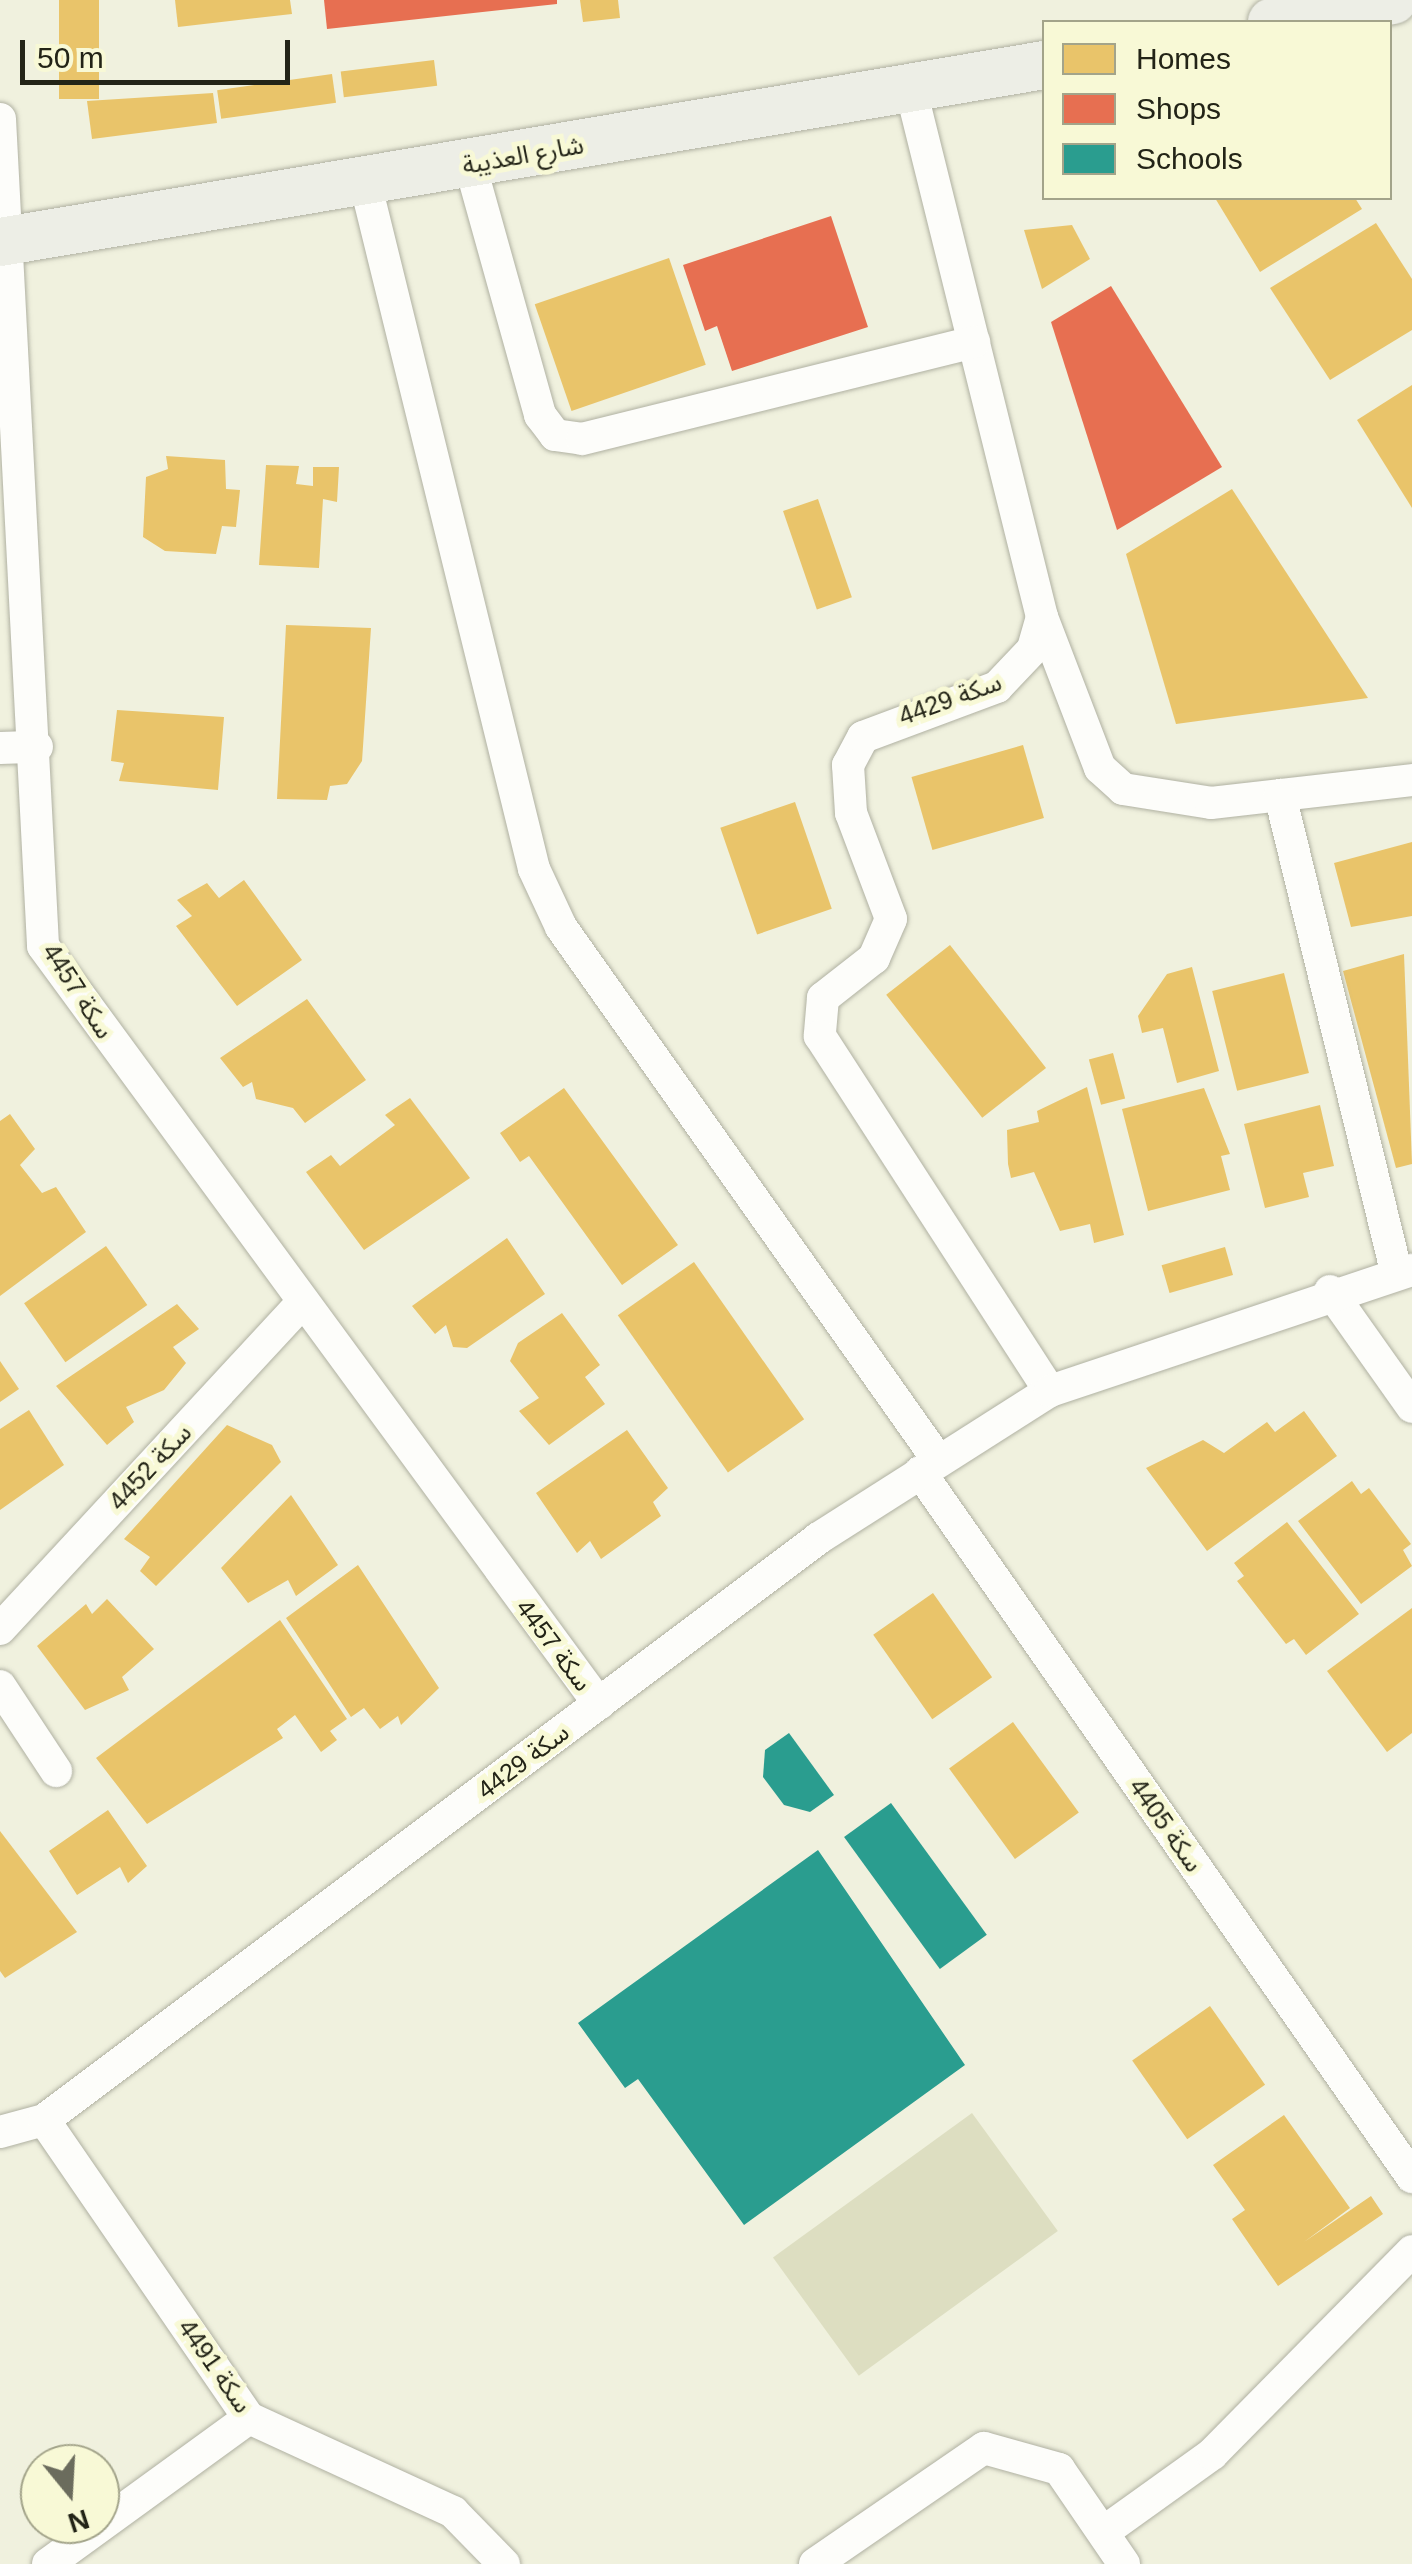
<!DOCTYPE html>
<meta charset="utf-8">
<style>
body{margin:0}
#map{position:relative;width:1412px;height:2564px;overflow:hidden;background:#f0f1de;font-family:Helvetica,"Noto Sans Arabic",sans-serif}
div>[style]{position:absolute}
.green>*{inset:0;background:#dddec1;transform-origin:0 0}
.homes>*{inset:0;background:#e9c46a;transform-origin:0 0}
.shops>*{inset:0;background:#e76f51}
.schools>*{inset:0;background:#2a9d8f;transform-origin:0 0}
.roads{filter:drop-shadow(0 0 2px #b0b1a2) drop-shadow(0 0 2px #b0b1a2)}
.street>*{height:32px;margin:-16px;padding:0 16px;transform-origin:16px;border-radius:16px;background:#fdfdfa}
.secondary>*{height:48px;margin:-24px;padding:0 24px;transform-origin:24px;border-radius:24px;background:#edeee6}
span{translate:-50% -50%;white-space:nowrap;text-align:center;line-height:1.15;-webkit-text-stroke:10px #f8f9d6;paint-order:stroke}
.street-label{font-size:25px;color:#232417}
.legend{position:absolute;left:1042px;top:20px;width:350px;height:180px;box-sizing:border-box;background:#f8f9d6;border:2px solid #a3a48a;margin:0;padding:12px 18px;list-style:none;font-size:30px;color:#232417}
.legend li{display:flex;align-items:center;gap:20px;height:50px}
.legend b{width:50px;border:2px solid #a3a48a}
.north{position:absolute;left:20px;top:2444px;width:100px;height:100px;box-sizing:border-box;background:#f8f9d6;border:2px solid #a3a48a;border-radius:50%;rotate:162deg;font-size:28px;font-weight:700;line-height:40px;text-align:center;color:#232417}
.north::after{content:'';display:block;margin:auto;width:35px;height:45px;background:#6b6c5d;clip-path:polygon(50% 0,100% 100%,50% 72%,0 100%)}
.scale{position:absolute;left:20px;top:40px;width:270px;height:45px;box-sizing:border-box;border:5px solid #232417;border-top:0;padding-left:12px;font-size:30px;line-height:35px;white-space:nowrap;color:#232417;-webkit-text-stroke:8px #f8f9d6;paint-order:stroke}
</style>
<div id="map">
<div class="green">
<div style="left:972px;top:2113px;width:146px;height:246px;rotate:54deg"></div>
</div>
<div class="homes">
<div style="left:59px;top:0;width:40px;height:99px"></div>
<div style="clip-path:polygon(175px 0,290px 0,292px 14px,178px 27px)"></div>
<div style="clip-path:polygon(580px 0,618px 0,620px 18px,583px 22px)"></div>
<div style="left:434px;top:60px;width:26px;height:94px;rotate:83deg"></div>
<div style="left:332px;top:74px;width:29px;height:116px;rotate:82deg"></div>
<div style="clip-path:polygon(213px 93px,217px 123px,92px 139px,87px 101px)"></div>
<div style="clip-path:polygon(1215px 198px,1355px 198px,1362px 209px,1260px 272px)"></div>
<div style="clip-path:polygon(1376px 223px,1412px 279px,1412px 330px,1330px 380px,1270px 288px)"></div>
<div style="clip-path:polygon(1072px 225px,1090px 259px,1042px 289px,1024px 230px)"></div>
<div style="left:669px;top:258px;width:113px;height:142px;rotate:71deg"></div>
<div style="clip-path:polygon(1412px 385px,1412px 508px,1357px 420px)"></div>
<div style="clip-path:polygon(166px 456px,225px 460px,226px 489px,240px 490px,236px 527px,222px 526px,216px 554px,165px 551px,143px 537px,146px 477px,168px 469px)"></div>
<div style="clip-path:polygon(266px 465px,299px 466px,296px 484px,313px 486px,313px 467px,339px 467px,337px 502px,323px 499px,319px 568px,259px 565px)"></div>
<div style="clip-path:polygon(1232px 489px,1368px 698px,1176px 724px,1126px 554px)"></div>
<div style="left:818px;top:499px;width:104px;height:37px;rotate:71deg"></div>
<div style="clip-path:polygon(286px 625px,371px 628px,362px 761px,347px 784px,330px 786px,327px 800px,277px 799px)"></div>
<div style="clip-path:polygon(117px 710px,224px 717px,218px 790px,119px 781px,124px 763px,111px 761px)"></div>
<div style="left:1023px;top:745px;width:76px;height:116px;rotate:74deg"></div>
<div style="left:795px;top:802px;width:113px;height:79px;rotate:71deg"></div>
<div style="clip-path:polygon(1412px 842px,1412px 916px,1351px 927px,1334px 863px)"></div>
<div style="clip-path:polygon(244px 880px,302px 960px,237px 1006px,176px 926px,192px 916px,177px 900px,207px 883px,219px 898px)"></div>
<div style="left:950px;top:945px;width:156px;height:81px;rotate:52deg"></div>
<div style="clip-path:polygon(1404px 954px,1412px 1164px,1396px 1168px,1343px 971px)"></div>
<div style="clip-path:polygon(1192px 967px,1219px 1071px,1177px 1083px,1163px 1028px,1142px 1033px,1138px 1016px,1167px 974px)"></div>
<div style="left:1284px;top:973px;width:103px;height:74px;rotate:76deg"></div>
<div style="clip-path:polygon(307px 999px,366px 1080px,305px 1123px,293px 1108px,256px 1099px,252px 1082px,243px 1087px,220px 1058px)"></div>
<div style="left:1113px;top:1053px;width:47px;height:25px;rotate:75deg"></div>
<div style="clip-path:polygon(1087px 1087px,1124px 1235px,1094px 1243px,1090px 1224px,1060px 1231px,1034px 1172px,1011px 1178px,1008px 1164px,1007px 1130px,1039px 1122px,1037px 1111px)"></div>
<div style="clip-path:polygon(564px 1088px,678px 1245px,622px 1285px,529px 1156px,520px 1162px,500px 1133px)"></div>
<div style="clip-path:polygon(1204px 1088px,1230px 1154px,1221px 1156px,1230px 1190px,1148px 1211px,1122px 1109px)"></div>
<div style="clip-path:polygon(410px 1098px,470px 1178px,364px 1250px,306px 1172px,331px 1155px,340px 1166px,395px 1125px,385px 1115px)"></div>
<div style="clip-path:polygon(1320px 1105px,1334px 1166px,1303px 1173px,1309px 1197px,1265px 1208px,1244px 1124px)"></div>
<div style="clip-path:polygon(10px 1114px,35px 1149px,20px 1165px,42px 1193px,56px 1187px,86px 1232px,0 1296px,0 1121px)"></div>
<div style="clip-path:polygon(507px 1238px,545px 1294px,467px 1348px,453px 1347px,446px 1325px,435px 1334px,412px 1306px)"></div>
<div style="left:106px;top:1246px;width:72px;height:100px;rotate:55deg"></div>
<div style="left:1225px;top:1247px;width:29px;height:66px;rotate:74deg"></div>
<div style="left:694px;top:1262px;width:192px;height:93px;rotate:55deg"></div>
<div style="clip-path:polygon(177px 1304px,199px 1329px,173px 1347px,186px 1363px,164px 1390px,126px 1407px,134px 1422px,107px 1445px,56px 1386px)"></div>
<div style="clip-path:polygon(562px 1313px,600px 1365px,585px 1377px,605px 1404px,549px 1445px,519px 1411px,539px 1398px,510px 1361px,518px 1343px)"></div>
<div style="clip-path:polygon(0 1361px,19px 1389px,0 1402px)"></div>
<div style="clip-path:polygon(29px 1410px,64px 1465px,0 1510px,0 1429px)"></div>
<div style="clip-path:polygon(1304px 1411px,1337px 1456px,1207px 1551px,1146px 1468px,1203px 1440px,1224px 1453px,1267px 1422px,1275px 1432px)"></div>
<div style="clip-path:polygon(227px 1425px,272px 1445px,281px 1462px,156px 1586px,140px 1571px,150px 1557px,124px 1539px)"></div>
<div style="clip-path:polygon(627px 1430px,668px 1488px,653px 1502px,661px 1516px,601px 1559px,590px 1541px,577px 1553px,536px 1493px)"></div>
<div style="clip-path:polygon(1352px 1481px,1361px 1494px,1369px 1488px,1411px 1544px,1403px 1550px,1412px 1566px,1361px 1604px,1298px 1521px)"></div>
<div style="clip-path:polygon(291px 1495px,338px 1565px,296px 1596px,288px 1580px,248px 1603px,221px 1568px)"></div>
<div style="clip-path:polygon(1287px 1522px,1359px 1614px,1306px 1655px,1294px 1639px,1286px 1644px,1237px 1581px,1244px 1576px,1234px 1563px)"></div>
<div style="clip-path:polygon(358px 1565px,439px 1688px,401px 1725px,398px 1716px,380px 1729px,364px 1708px,351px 1717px,286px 1618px)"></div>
<div style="left:933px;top:1593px;width:103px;height:73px;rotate:55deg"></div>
<div style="clip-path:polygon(107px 1599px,154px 1649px,122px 1677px,129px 1690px,85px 1710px,37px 1646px,86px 1604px,92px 1614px)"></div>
<div style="clip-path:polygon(1412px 1608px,1412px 1733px,1387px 1752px,1327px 1671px)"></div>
<div style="clip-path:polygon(280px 1620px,347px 1719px,330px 1731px,337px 1740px,321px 1752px,295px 1715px,277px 1729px,283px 1738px,147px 1824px,96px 1758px)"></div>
<div style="left:1013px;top:1722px;width:112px;height:79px;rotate:54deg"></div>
<div style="clip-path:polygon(108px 1810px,147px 1866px,128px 1883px,120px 1867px,77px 1895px,49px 1851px)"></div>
<div style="clip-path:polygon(0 1831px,77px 1932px,5px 1978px,0 1971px)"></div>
<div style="left:1210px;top:2006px;width:96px;height:95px;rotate:55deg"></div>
<div style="clip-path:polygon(1284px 2115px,1350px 2208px,1304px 2242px,1371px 2196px,1383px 2214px,1278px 2286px,1232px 2219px,1245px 2210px,1213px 2165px)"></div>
</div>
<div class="shops">
<div style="clip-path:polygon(324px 0,557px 0,557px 4px,327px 29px)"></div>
<div style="clip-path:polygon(831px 216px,868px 327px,732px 371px,717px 326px,705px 331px,683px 265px)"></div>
<div style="clip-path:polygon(1111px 286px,1222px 467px,1117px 530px,1051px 322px)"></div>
</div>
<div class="schools">
<div style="clip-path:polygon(789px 1733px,834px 1795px,810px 1812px,784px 1805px,763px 1777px,765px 1750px)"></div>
<div style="left:891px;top:1803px;width:163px;height:58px;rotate:54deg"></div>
<div style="clip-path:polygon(818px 1850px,965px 2065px,744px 2225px,638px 2079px,625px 2088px,578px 2023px)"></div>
</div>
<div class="roads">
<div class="street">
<div style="left:911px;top:90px;width:543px;rotate:76.04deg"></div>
<div style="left:1042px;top:617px;width:33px;rotate:106deg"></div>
<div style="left:1033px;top:649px;width:52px;rotate:133.5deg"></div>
<div style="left:997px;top:687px;width:143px;rotate:159.5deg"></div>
<div style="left:863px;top:737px;width:32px;rotate:118deg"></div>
<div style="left:848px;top:765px;width:48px;rotate:86.4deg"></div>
<div style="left:851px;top:813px;width:113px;rotate:69.3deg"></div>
<div style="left:891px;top:919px;width:43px;rotate:113.6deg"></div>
<div style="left:874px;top:958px;width:65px;rotate:141.9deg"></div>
<div style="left:823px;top:998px;width:38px;rotate:95deg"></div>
<div style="left:820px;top:1036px;width:423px;rotate:57.1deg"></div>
<div style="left:0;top:119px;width:828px;rotate:87.02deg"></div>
<div style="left:43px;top:946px;width:940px;rotate:53.74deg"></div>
<div style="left:470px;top:164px;width:261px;rotate:74.4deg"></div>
<div style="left:540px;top:415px;width:25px;rotate:53deg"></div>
<div style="left:555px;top:435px;width:27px;rotate:8deg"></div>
<div style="left:582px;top:439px;width:404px;rotate:-13.9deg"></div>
<div style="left:365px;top:182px;width:707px;rotate:76.18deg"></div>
<div style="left:534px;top:869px;width:64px;rotate:65deg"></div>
<div style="left:561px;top:927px;width:653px;rotate:54.73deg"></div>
<div style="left:1042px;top:617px;width:162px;rotate:69deg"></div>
<div style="left:1100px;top:768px;width:31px;rotate:42deg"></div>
<div style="left:1123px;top:789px;width:89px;rotate:9deg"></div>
<div style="left:1211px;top:803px;width:202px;rotate:-6.5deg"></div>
<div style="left:0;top:748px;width:37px;rotate:-2deg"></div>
<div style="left:1280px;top:795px;width:493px;rotate:76.3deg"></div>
<div style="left:1330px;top:1291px;width:142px;rotate:54.7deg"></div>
<div style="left:920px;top:1472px;width:860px;rotate:55.09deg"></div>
<div style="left:0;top:1629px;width:442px;rotate:-47.2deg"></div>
<div style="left:0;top:1686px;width:102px;rotate:56.6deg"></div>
<div style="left:44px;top:2120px;width:362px;rotate:55.5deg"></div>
<div style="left:249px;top:2418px;width:225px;rotate:24.7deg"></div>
<div style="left:453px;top:2512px;width:73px;rotate:45.6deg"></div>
<div style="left:0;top:2132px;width:46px;rotate:-15.3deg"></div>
<div style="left:44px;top:2120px;width:969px;rotate:-36.91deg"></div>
<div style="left:819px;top:1538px;width:274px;rotate:-32.5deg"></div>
<div style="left:1050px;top:1391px;width:382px;rotate:-18.5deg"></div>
<div style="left:1105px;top:2531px;width:132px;rotate:-35.7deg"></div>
<div style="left:1212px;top:2454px;width:285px;rotate:-45.4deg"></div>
<div style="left:48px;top:2564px;width:248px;rotate:-36deg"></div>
<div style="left:815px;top:2564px;width:205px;rotate:-34.5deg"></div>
<div style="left:984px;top:2448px;width:78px;rotate:15.6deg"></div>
<div style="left:1059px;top:2469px;width:115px;rotate:55.6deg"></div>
</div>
<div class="secondary">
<div style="left:1272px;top:22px;width:123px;rotate:-10.3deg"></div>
<div style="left:0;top:242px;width:1059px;rotate:-9.62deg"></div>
</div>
</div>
<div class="street-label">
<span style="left:523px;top:155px;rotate:-10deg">شارع العذيبة</span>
<span style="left:950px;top:699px;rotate:-20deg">سكة 4429</span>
<span style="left:78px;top:991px;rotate:57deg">سكة 4457</span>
<span style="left:150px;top:1467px;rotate:-47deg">سكة 4452</span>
<span style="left:554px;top:1645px;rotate:53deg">سكة 4457</span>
<span style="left:523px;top:1761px;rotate:-37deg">سكة 4429</span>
<span style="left:1166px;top:1825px;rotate:55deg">سكة 4405</span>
<span style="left:215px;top:2366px;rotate:55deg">سكة 4491</span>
</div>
<ul class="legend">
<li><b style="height:28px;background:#e9c46a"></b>Homes</li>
<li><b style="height:28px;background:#e76f51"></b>Shops</li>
<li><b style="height:28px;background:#2a9d8f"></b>Schools</li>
</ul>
<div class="north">N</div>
<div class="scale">50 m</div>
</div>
